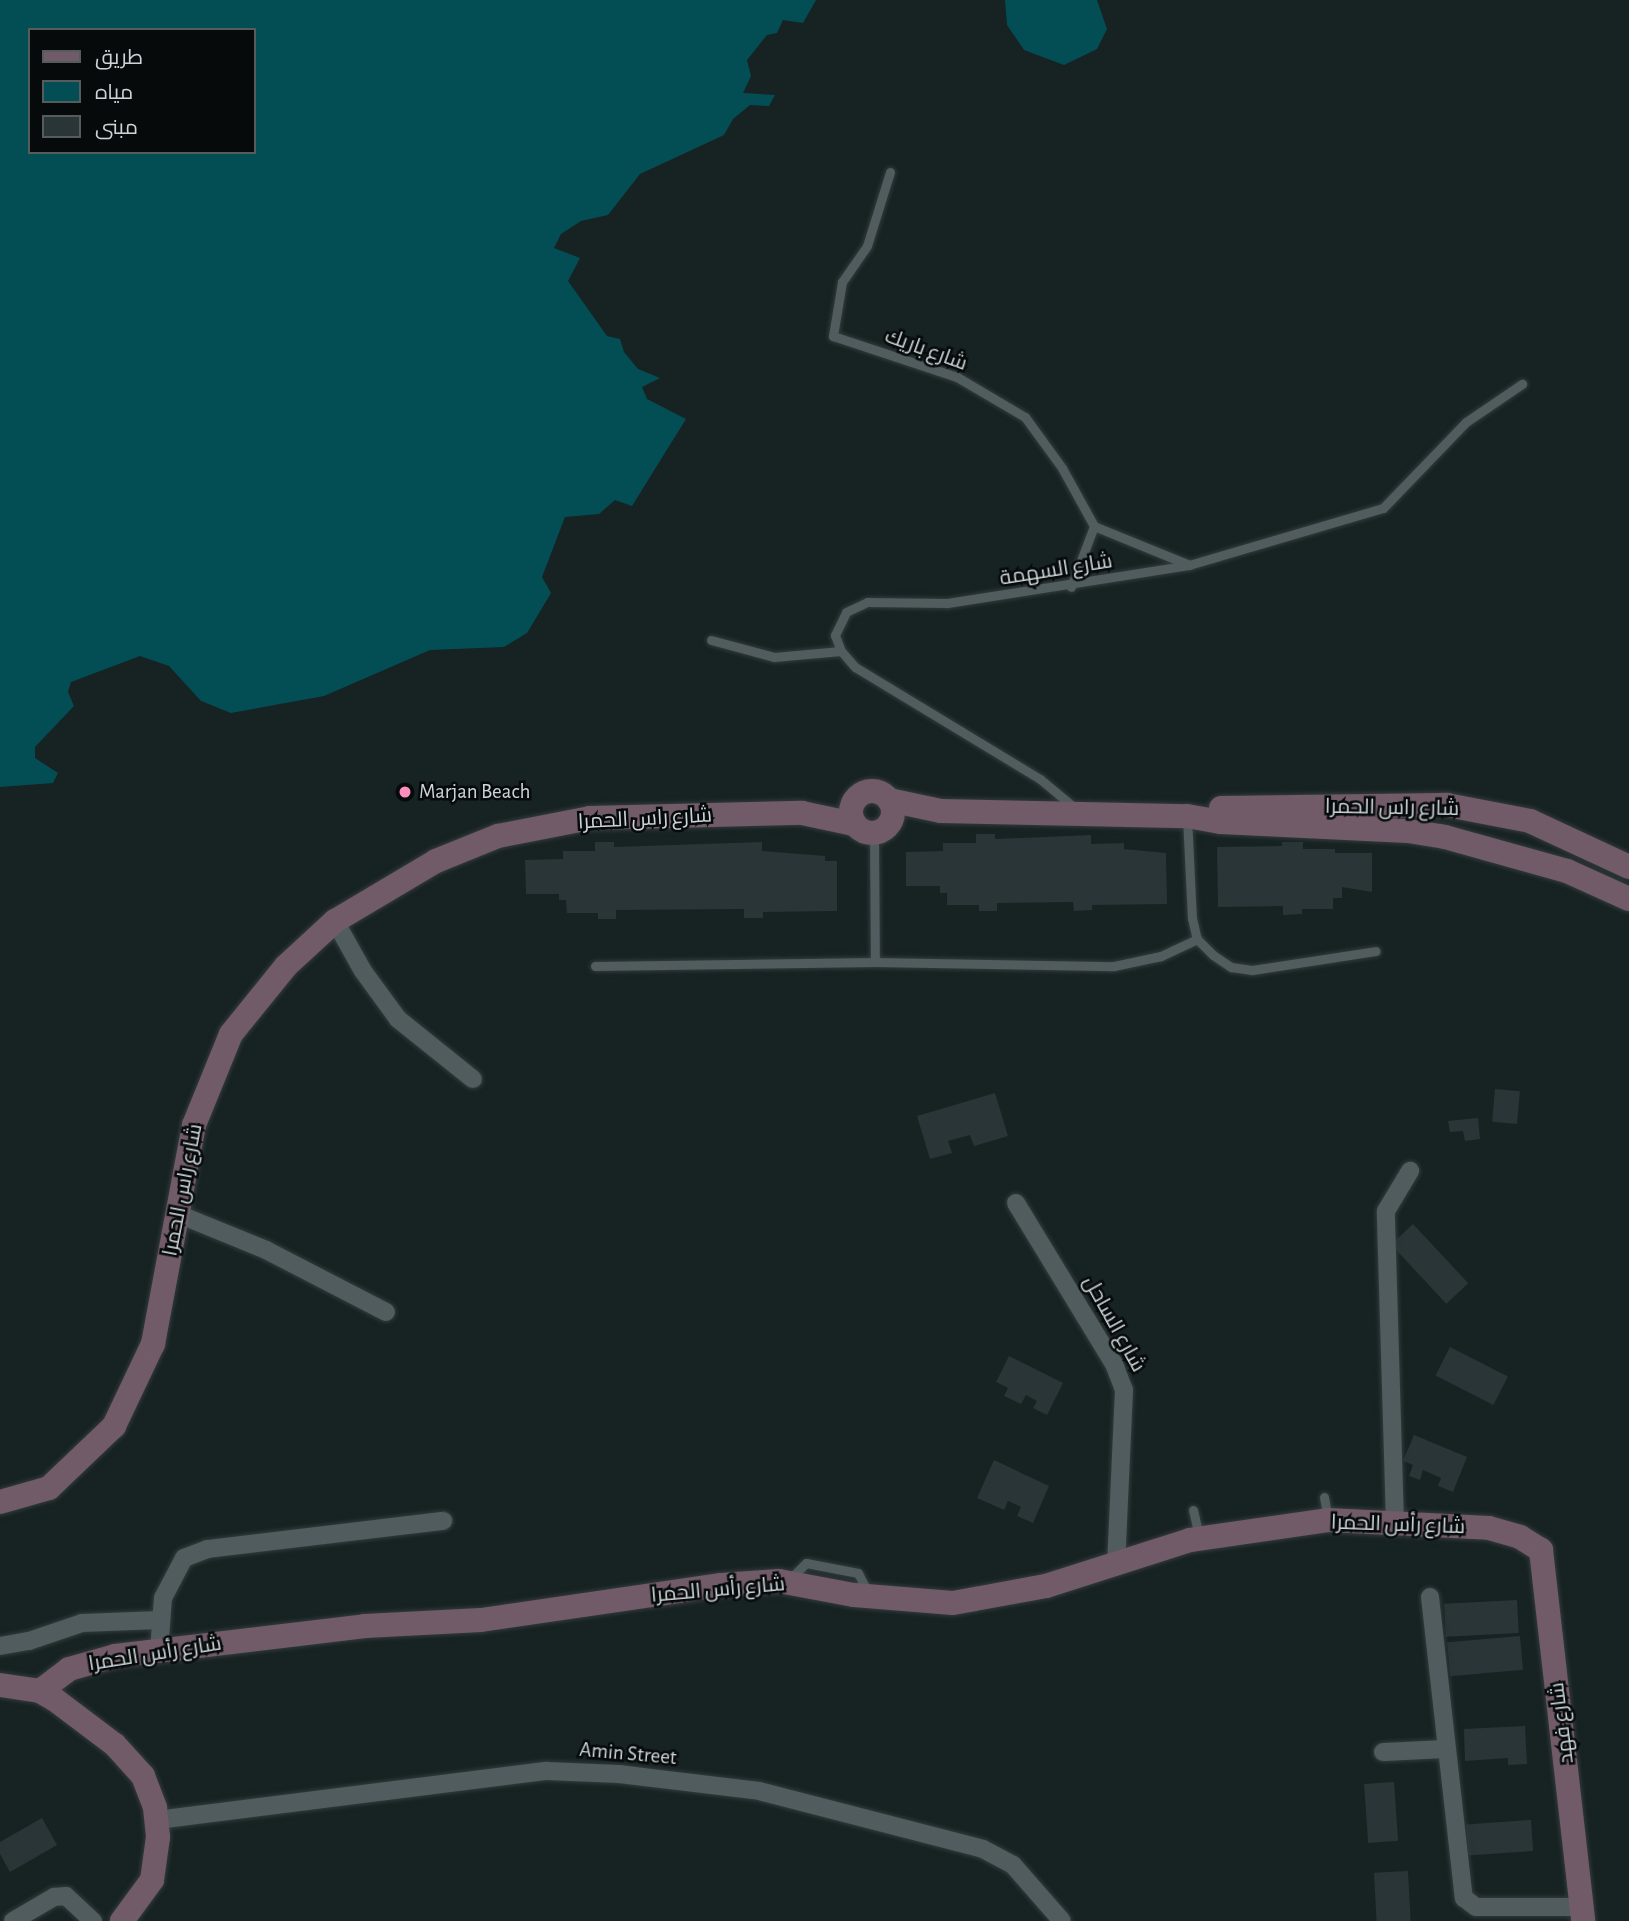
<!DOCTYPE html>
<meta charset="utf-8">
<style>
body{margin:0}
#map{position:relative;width:1629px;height:1921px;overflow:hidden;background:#172223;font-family:"Alegreya Sans",Cairo,sans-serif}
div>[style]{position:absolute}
.water>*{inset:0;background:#034e55}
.building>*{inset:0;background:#2a3537;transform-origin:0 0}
.roads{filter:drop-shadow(0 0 2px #333b3c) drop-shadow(0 0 2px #333b3c)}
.lane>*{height:9px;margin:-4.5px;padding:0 4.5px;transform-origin:4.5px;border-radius:4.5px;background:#505c5d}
.street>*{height:18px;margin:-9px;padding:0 9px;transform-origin:9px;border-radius:9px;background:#505c5d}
.secondary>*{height:24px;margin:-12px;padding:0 12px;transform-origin:12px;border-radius:12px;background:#725b69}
.secondary>.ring{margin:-12px;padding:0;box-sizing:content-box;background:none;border:24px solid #725b69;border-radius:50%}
.dots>*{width:19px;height:19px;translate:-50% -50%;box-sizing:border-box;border:4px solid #060a0b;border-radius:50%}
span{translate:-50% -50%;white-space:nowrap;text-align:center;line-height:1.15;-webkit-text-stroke:5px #060a0b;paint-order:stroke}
.street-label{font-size:21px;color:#cdd4d5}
.poi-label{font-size:21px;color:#cdd4d5}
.left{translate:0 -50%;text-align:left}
.legend{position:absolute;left:28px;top:28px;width:228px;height:126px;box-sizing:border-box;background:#060a0b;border:2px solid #565b5c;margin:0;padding:9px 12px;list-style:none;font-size:21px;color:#cdd4d5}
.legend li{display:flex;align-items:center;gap:14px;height:35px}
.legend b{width:35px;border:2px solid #565b5c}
</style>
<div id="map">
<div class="water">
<div style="clip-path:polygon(evenodd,0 0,816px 0,803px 23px,783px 20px,777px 33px,767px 35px,747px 60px,751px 76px,743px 93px,775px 95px,769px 106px,750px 105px,733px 119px,724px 135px,640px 174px,608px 215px,581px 221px,561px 234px,554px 248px,580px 258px,568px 281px,607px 336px,620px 339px,624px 352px,638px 369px,660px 378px,642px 387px,647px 399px,686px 419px,632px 506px,615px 500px,599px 514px,565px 517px,542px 577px,551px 593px,527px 633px,504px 647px,430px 650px,324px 696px,231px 713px,201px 701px,169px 666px,140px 656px,71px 682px,68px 692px,74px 706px,35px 747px,35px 758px,58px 773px,53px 783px,0 787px,0 0,30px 30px,254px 30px,254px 152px,30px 152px,30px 30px)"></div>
<div style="clip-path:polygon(1005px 0,1097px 0,1107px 29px,1097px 49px,1064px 65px,1024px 50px,1007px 25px)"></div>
</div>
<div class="building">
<div style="clip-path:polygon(976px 834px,995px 834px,995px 839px,1091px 835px,1091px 844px,1124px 843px,1124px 849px,1166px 853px,1167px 904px,1092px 905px,1092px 910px,1074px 911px,1073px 902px,997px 903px,997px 911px,979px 911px,979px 905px,947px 905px,947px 893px,940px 893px,940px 886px,906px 886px,906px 852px,943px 851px,943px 843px,976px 843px)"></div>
<div style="clip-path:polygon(595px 842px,614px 842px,614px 847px,762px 842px,762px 851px,825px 856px,825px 861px,837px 861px,837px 911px,763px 912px,763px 918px,744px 918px,744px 909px,616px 910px,616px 919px,598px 919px,598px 913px,567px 913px,566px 900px,559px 900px,559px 894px,526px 894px,525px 860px,563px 859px,563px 851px,595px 851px)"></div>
<div style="clip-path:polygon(1282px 842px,1303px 842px,1303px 849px,1335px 849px,1335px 853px,1372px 853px,1372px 892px,1342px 887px,1342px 898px,1333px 898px,1333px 909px,1302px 909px,1302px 914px,1283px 915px,1283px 906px,1218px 907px,1217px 847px,1282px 846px)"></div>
<div style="left:1495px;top:1089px;width:25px;height:33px;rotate:5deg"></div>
<div style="clip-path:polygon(995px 1093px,1008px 1136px,974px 1146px,970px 1135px,948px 1141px,952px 1153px,930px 1159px,917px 1116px)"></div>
<div style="clip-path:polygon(1478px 1118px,1480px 1139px,1465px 1141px,1463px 1131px,1450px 1132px,1448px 1121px)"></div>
<div style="left:1413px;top:1224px;width:81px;height:30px;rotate:47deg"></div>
<div style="left:1450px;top:1347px;width:65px;height:32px;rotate:27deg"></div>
<div style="clip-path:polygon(1009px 1356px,1063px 1383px,1047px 1415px,1033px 1408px,1037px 1401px,1026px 1395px,1021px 1404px,1004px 1396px,1008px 1388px,996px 1382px)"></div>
<div style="clip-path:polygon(1414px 1435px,1467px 1457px,1453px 1492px,1438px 1486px,1441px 1478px,1423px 1470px,1420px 1480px,1409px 1476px,1413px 1465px,1403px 1461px)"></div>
<div style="clip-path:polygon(994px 1460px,1049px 1486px,1033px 1523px,1017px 1516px,1021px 1507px,1008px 1501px,1004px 1510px,977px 1498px)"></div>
<div style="left:1517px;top:1600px;width:33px;height:73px;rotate:87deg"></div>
<div style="left:1520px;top:1636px;width:34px;height:73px;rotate:85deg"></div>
<div style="clip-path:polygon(1525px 1726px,1527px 1764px,1508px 1765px,1508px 1758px,1465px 1761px,1464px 1729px)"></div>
<div style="left:1394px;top:1782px;width:59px;height:30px;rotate:86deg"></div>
<div style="clip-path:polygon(42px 1818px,57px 1845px,10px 1872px,0 1854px,0 1842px)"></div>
<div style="left:1531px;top:1820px;width:31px;height:65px;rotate:86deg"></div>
<div style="left:1408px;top:1871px;width:50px;height:34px;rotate:87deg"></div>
</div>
<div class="roads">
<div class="lane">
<div style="left:890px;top:172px;width:77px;rotate:107.3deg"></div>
<div style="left:867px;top:246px;width:44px;rotate:124.8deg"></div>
<div style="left:842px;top:282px;width:55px;rotate:99.5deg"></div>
<div style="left:833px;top:336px;width:131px;rotate:18.3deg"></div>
<div style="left:957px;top:377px;width:79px;rotate:30.5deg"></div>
<div style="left:1025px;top:417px;width:63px;rotate:54deg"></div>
<div style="left:1062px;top:468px;width:66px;rotate:61.1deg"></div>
<div style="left:1094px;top:526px;width:65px;rotate:110.7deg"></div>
<div style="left:1094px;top:526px;width:100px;rotate:22.2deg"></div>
<div style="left:711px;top:640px;width:65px;rotate:15.1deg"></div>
<div style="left:774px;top:657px;width:67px;rotate:-5.1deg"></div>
<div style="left:1076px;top:809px;width:47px;rotate:-140.2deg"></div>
<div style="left:1040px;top:779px;width:216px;rotate:-148.8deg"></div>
<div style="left:855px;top:667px;width:21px;rotate:-131deg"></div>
<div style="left:841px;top:651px;width:17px;rotate:-111deg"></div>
<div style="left:835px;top:635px;width:25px;rotate:-64deg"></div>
<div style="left:846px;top:612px;width:23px;rotate:-25deg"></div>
<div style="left:867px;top:602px;width:80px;rotate:0.7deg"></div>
<div style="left:947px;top:603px;width:245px;rotate:-8.9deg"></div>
<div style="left:1189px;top:565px;width:202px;rotate:-16.4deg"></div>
<div style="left:1383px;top:508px;width:120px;rotate:-46deg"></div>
<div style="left:1466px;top:422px;width:68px;rotate:-34.2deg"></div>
<div style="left:1187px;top:817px;width:101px;rotate:87.2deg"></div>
<div style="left:1192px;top:918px;width:22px;rotate:77deg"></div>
<div style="left:1197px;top:939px;width:23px;rotate:45deg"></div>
<div style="left:1213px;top:955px;width:22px;rotate:34deg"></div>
<div style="left:1231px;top:967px;width:21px;rotate:8deg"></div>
<div style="left:1252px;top:970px;width:125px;rotate:-8.7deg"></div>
<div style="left:874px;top:833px;width:129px;rotate:89.6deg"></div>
<div style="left:595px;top:966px;width:280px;rotate:-0.8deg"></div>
<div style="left:875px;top:962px;width:239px;rotate:1deg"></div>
<div style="left:1114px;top:966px;width:48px;rotate:-12deg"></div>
<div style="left:1161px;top:956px;width:40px;rotate:-25deg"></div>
<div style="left:1324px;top:1497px;width:22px;rotate:80deg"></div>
<div style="left:1193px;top:1510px;width:28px;rotate:77deg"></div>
<div style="left:789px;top:1580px;width:24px;rotate:-45deg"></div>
<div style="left:806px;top:1563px;width:53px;rotate:10.9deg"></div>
<div style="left:858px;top:1573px;width:22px;rotate:63deg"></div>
</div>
<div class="street">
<div style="left:335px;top:921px;width:57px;rotate:60.8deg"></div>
<div style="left:363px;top:971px;width:59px;rotate:53.9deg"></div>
<div style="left:398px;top:1019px;width:96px;rotate:38.7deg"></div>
<div style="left:1016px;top:1203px;width:188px;rotate:58.7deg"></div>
<div style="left:1114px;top:1364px;width:28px;rotate:69deg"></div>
<div style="left:1124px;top:1390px;width:174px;rotate:92.6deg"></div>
<div style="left:178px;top:1214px;width:95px;rotate:22.2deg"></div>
<div style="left:266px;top:1250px;width:135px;rotate:27.3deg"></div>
<div style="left:1395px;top:1523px;width:312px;rotate:-91.7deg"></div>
<div style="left:1386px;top:1211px;width:47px;rotate:-59deg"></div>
<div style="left:1430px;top:1597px;width:303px;rotate:83.6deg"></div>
<div style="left:1464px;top:1898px;width:15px;rotate:37deg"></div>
<div style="left:1476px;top:1907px;width:105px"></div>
<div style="left:0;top:1646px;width:29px;rotate:-10deg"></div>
<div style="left:29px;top:1641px;width:56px;rotate:-18.8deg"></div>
<div style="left:82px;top:1623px;width:78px;rotate:-2.2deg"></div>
<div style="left:159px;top:1651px;width:53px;rotate:-85.7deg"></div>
<div style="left:163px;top:1598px;width:45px;rotate:-62.3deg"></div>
<div style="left:184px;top:1558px;width:25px;rotate:-21deg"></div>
<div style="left:207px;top:1549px;width:238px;rotate:-6.8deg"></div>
<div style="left:1383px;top:1752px;width:63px;rotate:-2.7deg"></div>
<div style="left:157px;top:1820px;width:393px;rotate:-7.2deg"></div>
<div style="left:547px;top:1771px;width:72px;rotate:2.4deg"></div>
<div style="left:619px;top:1774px;width:141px;rotate:6.9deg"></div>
<div style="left:759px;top:1791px;width:231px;rotate:14.5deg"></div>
<div style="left:983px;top:1849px;width:34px;rotate:28deg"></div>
<div style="left:1013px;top:1865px;width:74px;rotate:48.8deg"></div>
<div style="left:13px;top:1921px;width:48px;rotate:-30.3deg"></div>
<div style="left:54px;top:1897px;width:12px;rotate:-5deg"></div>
<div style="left:66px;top:1896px;width:37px;rotate:43deg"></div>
</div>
<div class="secondary">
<div class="ring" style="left:851px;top:791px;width:18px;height:18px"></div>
<div style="left:889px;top:800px;width:53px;rotate:11.9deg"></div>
<div style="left:941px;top:811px;width:246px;rotate:1.2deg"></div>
<div style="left:1187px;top:816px;width:35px;rotate:10deg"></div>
<div style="left:1221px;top:822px;width:187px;rotate:2.8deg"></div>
<div style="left:1408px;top:831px;width:37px;rotate:9deg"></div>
<div style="left:1445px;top:837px;width:127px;rotate:15.6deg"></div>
<div style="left:1567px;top:871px;width:68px;rotate:24.3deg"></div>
<div style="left:1221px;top:808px;width:226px;rotate:-0.8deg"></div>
<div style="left:1447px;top:805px;width:85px;rotate:10.9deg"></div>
<div style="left:1530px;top:821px;width:109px;rotate:24.9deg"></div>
<div style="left:0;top:1502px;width:51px;rotate:-15.9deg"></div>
<div style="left:49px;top:1488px;width:90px;rotate:-43.6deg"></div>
<div style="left:114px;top:1426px;width:91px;rotate:-64.6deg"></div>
<div style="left:153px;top:1344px;width:223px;rotate:-79.4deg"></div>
<div style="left:194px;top:1125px;width:98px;rotate:-67.9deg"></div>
<div style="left:231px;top:1034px;width:87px;rotate:-51deg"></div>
<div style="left:286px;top:966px;width:67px;rotate:-42.6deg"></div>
<div style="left:335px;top:921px;width:117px;rotate:-30.7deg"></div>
<div style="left:436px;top:861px;width:67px;rotate:-22deg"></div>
<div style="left:498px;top:836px;width:94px;rotate:-11.1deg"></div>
<div style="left:590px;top:818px;width:212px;rotate:-1.4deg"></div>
<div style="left:802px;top:813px;width:53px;rotate:11.9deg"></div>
<div style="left:0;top:1685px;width:40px;rotate:8.5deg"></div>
<div style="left:40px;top:1691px;width:16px;rotate:30deg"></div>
<div style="left:54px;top:1699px;width:76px;rotate:37deg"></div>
<div style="left:115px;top:1745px;width:42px;rotate:47.9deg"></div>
<div style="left:143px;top:1776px;width:34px;rotate:69deg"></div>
<div style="left:155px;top:1808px;width:29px;rotate:84deg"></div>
<div style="left:158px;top:1837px;width:43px;rotate:97.9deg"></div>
<div style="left:152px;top:1880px;width:51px;rotate:126.2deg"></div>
<div style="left:40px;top:1691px;width:36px;rotate:-37deg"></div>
<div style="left:69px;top:1669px;width:48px;rotate:-15.8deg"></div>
<div style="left:115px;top:1656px;width:252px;rotate:-6.8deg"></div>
<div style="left:365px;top:1626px;width:116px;rotate:-3deg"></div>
<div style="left:481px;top:1620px;width:243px;rotate:-8.3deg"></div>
<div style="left:721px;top:1585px;width:58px;rotate:-3.9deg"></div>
<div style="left:779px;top:1581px;width:76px;rotate:10.6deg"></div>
<div style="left:854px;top:1595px;width:99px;rotate:4.6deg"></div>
<div style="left:953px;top:1603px;width:95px;rotate:-10.4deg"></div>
<div style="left:1046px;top:1586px;width:151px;rotate:-17.7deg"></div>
<div style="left:1190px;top:1540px;width:139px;rotate:-8.2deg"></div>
<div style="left:1328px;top:1520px;width:161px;rotate:2.8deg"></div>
<div style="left:1489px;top:1528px;width:32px;rotate:16deg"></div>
<div style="left:1520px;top:1537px;width:25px;rotate:32deg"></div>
<div style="left:1541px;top:1550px;width:373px;rotate:83.5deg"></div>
</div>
</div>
<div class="dots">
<div style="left:405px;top:792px;background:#fe8ebc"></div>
</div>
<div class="street-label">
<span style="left:926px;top:350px;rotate:20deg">شارع باريك</span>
<span style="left:1056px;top:570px;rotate:-9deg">شارع السهمة</span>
<span style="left:1392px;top:808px;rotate:1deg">شارع راس الحمرا</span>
<span style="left:645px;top:819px;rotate:-3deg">شارع راس الحمرا</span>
<span style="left:183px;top:1190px;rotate:-79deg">شارع راس الحمرا</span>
<span style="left:1114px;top:1324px;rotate:61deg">شارع الساحل</span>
<span style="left:1398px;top:1525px;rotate:2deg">شارع رأس الحمرا</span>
<span style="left:718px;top:1590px;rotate:-5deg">شارع رأس الحمرا</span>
<span style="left:155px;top:1654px;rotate:-9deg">شارع رأس الحمرا</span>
<span style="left:1562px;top:1723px;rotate:-97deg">شارع فهد</span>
<span style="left:628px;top:1754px;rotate:5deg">Amin Street</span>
</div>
<div class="poi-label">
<span class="left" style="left:419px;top:792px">Marjan Beach</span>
</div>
<ul class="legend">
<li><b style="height:9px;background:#725b69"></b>طريق</li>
<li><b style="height:19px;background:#034e55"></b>مياه</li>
<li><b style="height:19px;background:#2a3537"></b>مبنى</li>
</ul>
</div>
